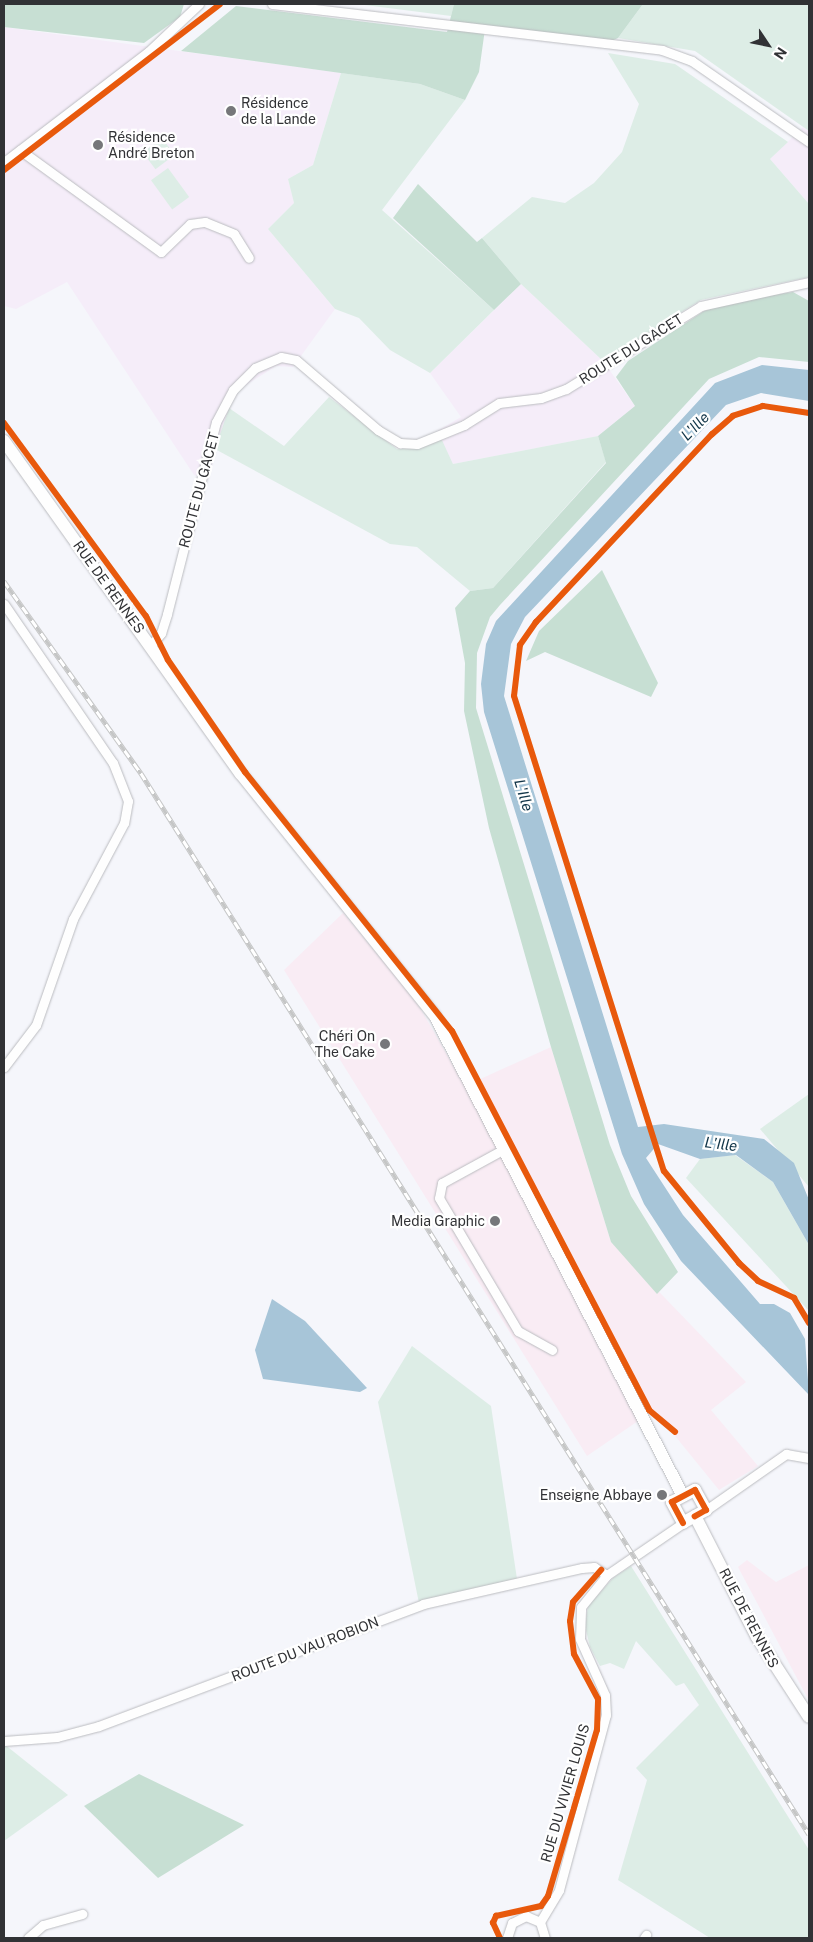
<!DOCTYPE html>
<meta charset="utf-8">
<style>
body{margin:0}
#map{position:relative;width:813px;height:1942px;overflow:hidden;background:#f5f6fb;font-family:"Public Sans",sans-serif}
div>[style]{position:absolute}
.commercial>*{inset:0;background:#f5edf9}
.industrial>*{inset:0;background:#f9ecf4}
.green>*{inset:0;background:#ddede6;transform-origin:0 0}
.forest>*{inset:0;background:#c7dfd3}
.water>*{inset:0;background:#a7c5d8}
.roads{filter:drop-shadow(0 0 1px #bbbcc0) drop-shadow(0 0 1px #bbbcc0)}
.street>*{height:9px;margin:-4.5px;padding:0 4.5px;transform-origin:4.5px;border-radius:4.5px;background:#fefefe}
.secondary>*{height:12px;margin:-6px;padding:0 6px;transform-origin:6px;border-radius:6px;background:#fefefe}
.rail>*{height:4.5px;margin-top:-2.25px;transform-origin:0;background:repeating-linear-gradient(90deg,#fff 0 8px,#c5c6c6 0 16px);box-sizing:border-box;border-block:1px solid #c5c6c6}
.cycleway>*{height:6px;margin:-3px;padding:0 3px;transform-origin:3px;border-radius:3px;background:#e8590c}
.dots>*{width:14px;height:14px;translate:-50% -50%;box-sizing:border-box;border:2px solid #fff;border-radius:50%}
span{translate:-50% -50%;white-space:nowrap;text-align:center;line-height:1.15;-webkit-text-stroke:4.5px #fff;paint-order:stroke}
.poi-label{font-size:14px;color:#313235}
.left{translate:0 -50%;text-align:left}
.right{translate:-100% -50%;text-align:right}
.street-label{font-size:14px;color:#313235}
.water-label{font-size:15px;color:#113548;font-style:italic}
.frame{position:absolute;inset:0;border:5px solid #313235;pointer-events:none}
.north{position:absolute;left:743px;top:20px;width:50px;height:50px;-webkit-text-stroke:4px #fff;paint-order:stroke;rotate:124deg;font-size:14px;font-weight:700;line-height:20px;text-align:center;color:#313235}
.north::after{content:'';display:block;margin:auto;width:18px;height:22px;background:#313235;clip-path:polygon(50% 0,100% 100%,50% 72%,0 100%)}
</style>
<div id="map">
<div class="commercial">
<div style="clip-path:polygon(4px 27px,341px 73px,313px 165px,288px 179px,294px 203px,268px 229px,335px 309px,293px 367px,276px 366px,240px 389px,229px 408px,208px 479px,194px 475px,67px 282px,16px 309px,4px 306px)"></div>
<div style="clip-path:polygon(803px 127px,809px 131px,809px 204px,770px 159px)"></div>
<div style="clip-path:polygon(521px 284px,603px 361px,635px 406px,598px 436px,453px 464px,437px 431px,461px 417px,430px 373px)"></div>
</div>
<div class="industrial">
<div style="clip-path:polygon(343px 913px,416px 1001px,465px 1086px,551px 1047px,611px 1242px,746px 1382px,711px 1410px,758px 1466px,719px 1490px,654px 1410px,587px 1456px,284px 970px)"></div>
<div style="clip-path:polygon(747px 1560px,776px 1582px,809px 1565px,808px 1699px,738px 1567px)"></div>
</div>
<div class="green">
<div style="clip-path:polygon(357px 4px,454px 4px,451px 16px)"></div>
<div style="clip-path:polygon(643px 4px,809px 4px,809px 131px,695px 51px,618px 38px)"></div>
<div style="clip-path:polygon(608px 53px,675px 64px,788px 142px,770px 159px,809px 204px,809px 277px,701px 300px,603px 361px,521px 284px,482px 238px,532px 197px,565px 203px,594px 183px,622px 152px,639px 104px)"></div>
<div style="clip-path:polygon(341px 73px,420px 84px,465px 100px,382px 210px,494px 310px,430px 373px,390px 350px,359px 318px,335px 309px,268px 229px,294px 203px,288px 179px,313px 165px)"></div>
<div style="left:162px;top:138px;width:21px;height:24px;rotate:53deg"></div>
<div style="left:168px;top:168px;width:36px;height:21px;rotate:54deg"></div>
<div style="clip-path:polygon(329px 397px,397px 449px,416px 448px,441px 438px,453px 464px,598px 436px,606px 462px,493px 588px,470px 591px,417px 547px,390px 544px,215px 449px,229px 408px,284px 446px)"></div>
<div style="clip-path:polygon(809px 1094px,809px 1187px,760px 1129px)"></div>
<div style="clip-path:polygon(735px 1155px,773px 1182px,809px 1245px,809px 1311px,686px 1178px,700px 1159px)"></div>
<div style="clip-path:polygon(412px 1346px,491px 1406px,517px 1579px,419px 1603px,378px 1402px)"></div>
<div style="clip-path:polygon(631px 1566px,809px 1850px,809px 1938px,710px 1938px,618px 1880px,647px 1780px,636px 1768px,699px 1705px,684px 1683px,676px 1686px,636px 1641px,624px 1669px,610px 1663px,600px 1666px,590px 1647px,585px 1626px,588px 1606px,613px 1578px)"></div>
<div style="clip-path:polygon(4px 1744px,68px 1795px,4px 1841px)"></div>
</div>
<div class="forest">
<div style="clip-path:polygon(4px 4px,184px 4px,180px 17px,144px 43px,4px 27px)"></div>
<div style="clip-path:polygon(454px 4px,643px 4px,618px 38px,607px 43px,485px 29px,479px 72px,465px 100px,420px 84px,181px 51px,236px 6px,447px 32px)"></div>
<div style="clip-path:polygon(418px 184px,477px 242px,482px 238px,521px 284px,494px 310px,393px 218px)"></div>
<div style="clip-path:polygon(793px 292px,809px 301px,809px 362px,759px 357px,709px 379px,500px 605px,490px 617px,477px 653px,476px 708px,610px 1145px,631px 1196px,678px 1272px,657px 1294px,611px 1242px,551px 1047px,489px 828px,464px 711px,465px 663px,455px 608px,470px 591px,493px 588px,606px 463px,598px 436px,635px 406px,616px 377px,628px 361px,704px 311px,734px 301px)"></div>
<div style="clip-path:polygon(602px 570px,658px 683px,651px 697px,545px 652px,526px 661px,539px 631px)"></div>
<div style="clip-path:polygon(139px 1774px,244px 1825px,158px 1878px,84px 1806px)"></div>
</div>
<div class="water">
<div style="clip-path:polygon(762px 365px,809px 370px,809px 401px,761px 393px,726px 405px,525px 617px,511px 644px,504px 696px,638px 1127px,664px 1124px,764px 1139px,794px 1163px,809px 1200px,809px 1245px,773px 1182px,736px 1155px,700px 1159px,658px 1144px,646px 1158px,683px 1215px,760px 1304px,774px 1304px,790px 1313px,805px 1339px,809px 1395px,681px 1261px,644px 1204px,622px 1154px,484px 712px,481px 684px,486px 644px,496px 621px,715px 383px)"></div>
<div style="clip-path:polygon(272px 1299px,305px 1321px,367px 1388px,360px 1392px,263px 1379px,255px 1350px)"></div>
</div>
<div class="roads">
<div class="street">
<div style="left:272px;top:4px;width:393px;rotate:6.7deg"></div>
<div style="left:662px;top:50px;width:32px;rotate:20deg"></div>
<div style="left:692px;top:61px;width:142px;rotate:34.7deg"></div>
<div style="left:20px;top:150px;width:174px;rotate:35.9deg"></div>
<div style="left:161px;top:252px;width:40px;rotate:-44deg"></div>
<div style="left:190px;top:224px;width:15px;rotate:-8deg"></div>
<div style="left:205px;top:222px;width:31px;rotate:22deg"></div>
<div style="left:234px;top:234px;width:28px;rotate:58deg"></div>
<div style="left:4px;top:162px;width:181px;rotate:-37.4deg"></div>
<div style="left:148px;top:52px;width:70px;rotate:-43.3deg"></div>
<div style="left:4px;top:604px;width:193px;rotate:55.6deg"></div>
<div style="left:113px;top:763px;width:41px;rotate:68.5deg"></div>
<div style="left:128px;top:801px;width:22px;rotate:100deg"></div>
<div style="left:124px;top:823px;width:109px;rotate:118deg"></div>
<div style="left:73px;top:919px;width:112px;rotate:109.2deg"></div>
<div style="left:36px;top:1025px;width:53px;rotate:127.3deg"></div>
<div style="left:151px;top:645px;width:16px;rotate:-50deg"></div>
<div style="left:161px;top:633px;width:20px;rotate:-72deg"></div>
<div style="left:167px;top:614px;width:198px;rotate:-75.7deg"></div>
<div style="left:216px;top:422px;width:36px;rotate:-62deg"></div>
<div style="left:233px;top:390px;width:31px;rotate:-45deg"></div>
<div style="left:255px;top:368px;width:28px;rotate:-23deg"></div>
<div style="left:281px;top:357px;width:15px;rotate:11deg"></div>
<div style="left:296px;top:360px;width:108px;rotate:40.5deg"></div>
<div style="left:378px;top:430px;width:26px;rotate:31deg"></div>
<div style="left:400px;top:443px;width:17px;rotate:3deg"></div>
<div style="left:417px;top:444px;width:51px;rotate:-22deg"></div>
<div style="left:464px;top:425px;width:41px;rotate:-32.2deg"></div>
<div style="left:499px;top:403px;width:42px;rotate:-6.8deg"></div>
<div style="left:541px;top:398px;width:27px;rotate:-20deg"></div>
<div style="left:566px;top:389px;width:158px;rotate:-31.6deg"></div>
<div style="left:701px;top:306px;width:111px;rotate:-12.5deg"></div>
<div style="left:506px;top:1148px;width:73px;rotate:151.3deg"></div>
<div style="left:442px;top:1183px;width:15px;rotate:101deg"></div>
<div style="left:439px;top:1198px;width:155px;rotate:59.3deg"></div>
<div style="left:518px;top:1331px;width:39px;rotate:29deg"></div>
<div style="left:706px;top:1510px;width:98px;rotate:-35deg"></div>
<div style="left:786px;top:1454px;width:23px;rotate:10deg"></div>
<div style="left:4px;top:1741px;width:53px;rotate:-4.3deg"></div>
<div style="left:57px;top:1737px;width:43px;rotate:-14.7deg"></div>
<div style="left:99px;top:1726px;width:346px;rotate:-20.6deg"></div>
<div style="left:423px;top:1604px;width:163px;rotate:-12.8deg"></div>
<div style="left:582px;top:1568px;width:12px;rotate:-5deg"></div>
<div style="left:594px;top:1567px;width:15px;rotate:32deg"></div>
<div style="left:540px;top:1922px;width:37px;rotate:-59deg"></div>
<div style="left:559px;top:1890px;width:181px;rotate:-75deg"></div>
<div style="left:606px;top:1715px;width:20px;rotate:-93deg"></div>
<div style="left:605px;top:1695px;width:61px;rotate:-114.1deg"></div>
<div style="left:580px;top:1639px;width:32px;rotate:-88deg"></div>
<div style="left:581px;top:1607px;width:41px;rotate:-50.9deg"></div>
<div style="left:607px;top:1575px;width:92px;rotate:-34.4deg"></div>
<div style="left:28px;top:1938px;width:20px;rotate:-41deg"></div>
<div style="left:43px;top:1925px;width:41px;rotate:-15.8deg"></div>
<div style="left:507px;top:1938px;width:16px;rotate:-72deg"></div>
<div style="left:512px;top:1923px;width:16px;rotate:-27deg"></div>
<div style="left:526px;top:1916px;width:15px;rotate:23deg"></div>
<div style="left:540px;top:1922px;width:17px;rotate:73deg"></div>
<div style="left:644px;top:1938px;width:4px;rotate:-56deg"></div>
</div>
<div class="secondary">
<div style="left:4px;top:441px;width:409px;rotate:54.6deg"></div>
<div style="left:241px;top:774px;width:310px;rotate:51.3deg"></div>
<div style="left:435px;top:1016px;width:540px;rotate:62.68deg"></div>
<div style="left:695px;top:1490px;width:23px;rotate:61deg"></div>
<div style="left:706px;top:1510px;width:26px;rotate:151deg"></div>
<div style="left:683px;top:1523px;width:24px;rotate:-118deg"></div>
<div style="left:672px;top:1502px;width:26px;rotate:-28deg"></div>
<div style="left:695px;top:1516px;width:136px;rotate:62.9deg"></div>
<div style="left:757px;top:1637px;width:95px;rotate:57deg"></div>
</div>
</div>
<div class="rail">
<div style="left:4px;top:581px;width:236px;rotate:54.5deg"></div>
<div style="left:141px;top:773px;width:1254px;rotate:57.81deg"></div>
</div>
<div class="cycleway">
<div style="left:4px;top:170px;width:272px;rotate:-37.5deg"></div>
<div style="left:809px;top:413px;width:47px;rotate:-171.3deg"></div>
<div style="left:763px;top:406px;width:32px;rotate:162deg"></div>
<div style="left:733px;top:416px;width:28px;rotate:139deg"></div>
<div style="left:712px;top:434px;width:258px;rotate:133.1deg"></div>
<div style="left:536px;top:622px;width:28px;rotate:125deg"></div>
<div style="left:520px;top:645px;width:51px;rotate:96.7deg"></div>
<div style="left:514px;top:696px;width:498px;rotate:72.5deg"></div>
<div style="left:664px;top:1171px;width:119px;rotate:50.8deg"></div>
<div style="left:739px;top:1263px;width:26px;rotate:43deg"></div>
<div style="left:758px;top:1281px;width:40px;rotate:25deg"></div>
<div style="left:794px;top:1298px;width:29px;rotate:59deg"></div>
<div style="left:4px;top:423px;width:240px;rotate:53.7deg"></div>
<div style="left:146px;top:616px;width:49px;rotate:63.4deg"></div>
<div style="left:168px;top:660px;width:136px;rotate:55.5deg"></div>
<div style="left:245px;top:772px;width:332px;rotate:51.4deg"></div>
<div style="left:452px;top:1031px;width:427px;rotate:62.5deg"></div>
<div style="left:649px;top:1410px;width:34px;rotate:40deg"></div>
<div style="left:683px;top:1523px;width:24px;rotate:-118deg"></div>
<div style="left:672px;top:1502px;width:26px;rotate:-28deg"></div>
<div style="left:695px;top:1490px;width:23px;rotate:61deg"></div>
<div style="left:706px;top:1510px;width:13px;rotate:151deg"></div>
<div style="left:500px;top:1938px;width:17px;rotate:-115deg"></div>
<div style="left:493px;top:1923px;width:8px;rotate:-67deg"></div>
<div style="left:496px;top:1916px;width:46px;rotate:-12.5deg"></div>
<div style="left:541px;top:1906px;width:12px;rotate:-55deg"></div>
<div style="left:548px;top:1896px;width:173px;rotate:-73.6deg"></div>
<div style="left:597px;top:1730px;width:31px;rotate:-88deg"></div>
<div style="left:598px;top:1699px;width:51px;rotate:-118.1deg"></div>
<div style="left:574px;top:1654px;width:33px;rotate:-97deg"></div>
<div style="left:570px;top:1621px;width:19px;rotate:-81deg"></div>
<div style="left:573px;top:1602px;width:43px;rotate:-48.8deg"></div>
</div>
<div class="dots">
<div style="left:231px;top:111px;background:#76777a"></div>
<div style="left:98px;top:145px;background:#76777a"></div>
<div style="left:385px;top:1044px;background:#76777a"></div>
<div style="left:495px;top:1221px;background:#76777a"></div>
<div style="left:662px;top:1495px;background:#76777a"></div>
</div>
<div class="poi-label">
<span class="left" style="left:241px;top:111px">Résidence<br>de la Lande</span>
<span class="left" style="left:108px;top:145px">Résidence<br>André Breton</span>
<span class="right" style="left:375px;top:1044px">Chéri On<br>The Cake</span>
<span class="right" style="left:485px;top:1221px">Media Graphic</span>
<span class="right" style="left:652px;top:1495px">Enseigne Abbaye</span>
</div>
<div class="street-label">
<span style="left:631px;top:349px;rotate:-32deg">ROUTE DU GACET</span>
<span style="left:199px;top:490px;rotate:-75deg">ROUTE DU GACET</span>
<span style="left:109px;top:587px;rotate:54deg">RUE DE RENNES</span>
<span style="left:749px;top:1618px;rotate:62deg">RUE DE RENNES</span>
<span style="left:305px;top:1649px;rotate:-21deg">ROUTE DU VAU ROBION</span>
<span style="left:565px;top:1793px;rotate:-74deg">RUE DU VIVIER LOUIS</span>
</div>
<div class="water-label">
<span style="left:695px;top:426px;rotate:-45deg">L'Ille</span>
<span style="left:524px;top:795px;rotate:73deg">L'Ille</span>
<span style="left:721px;top:1144px;rotate:7deg">L'Ille</span>
</div>
<div class="frame"></div>
<div class="north">N</div>
</div>
